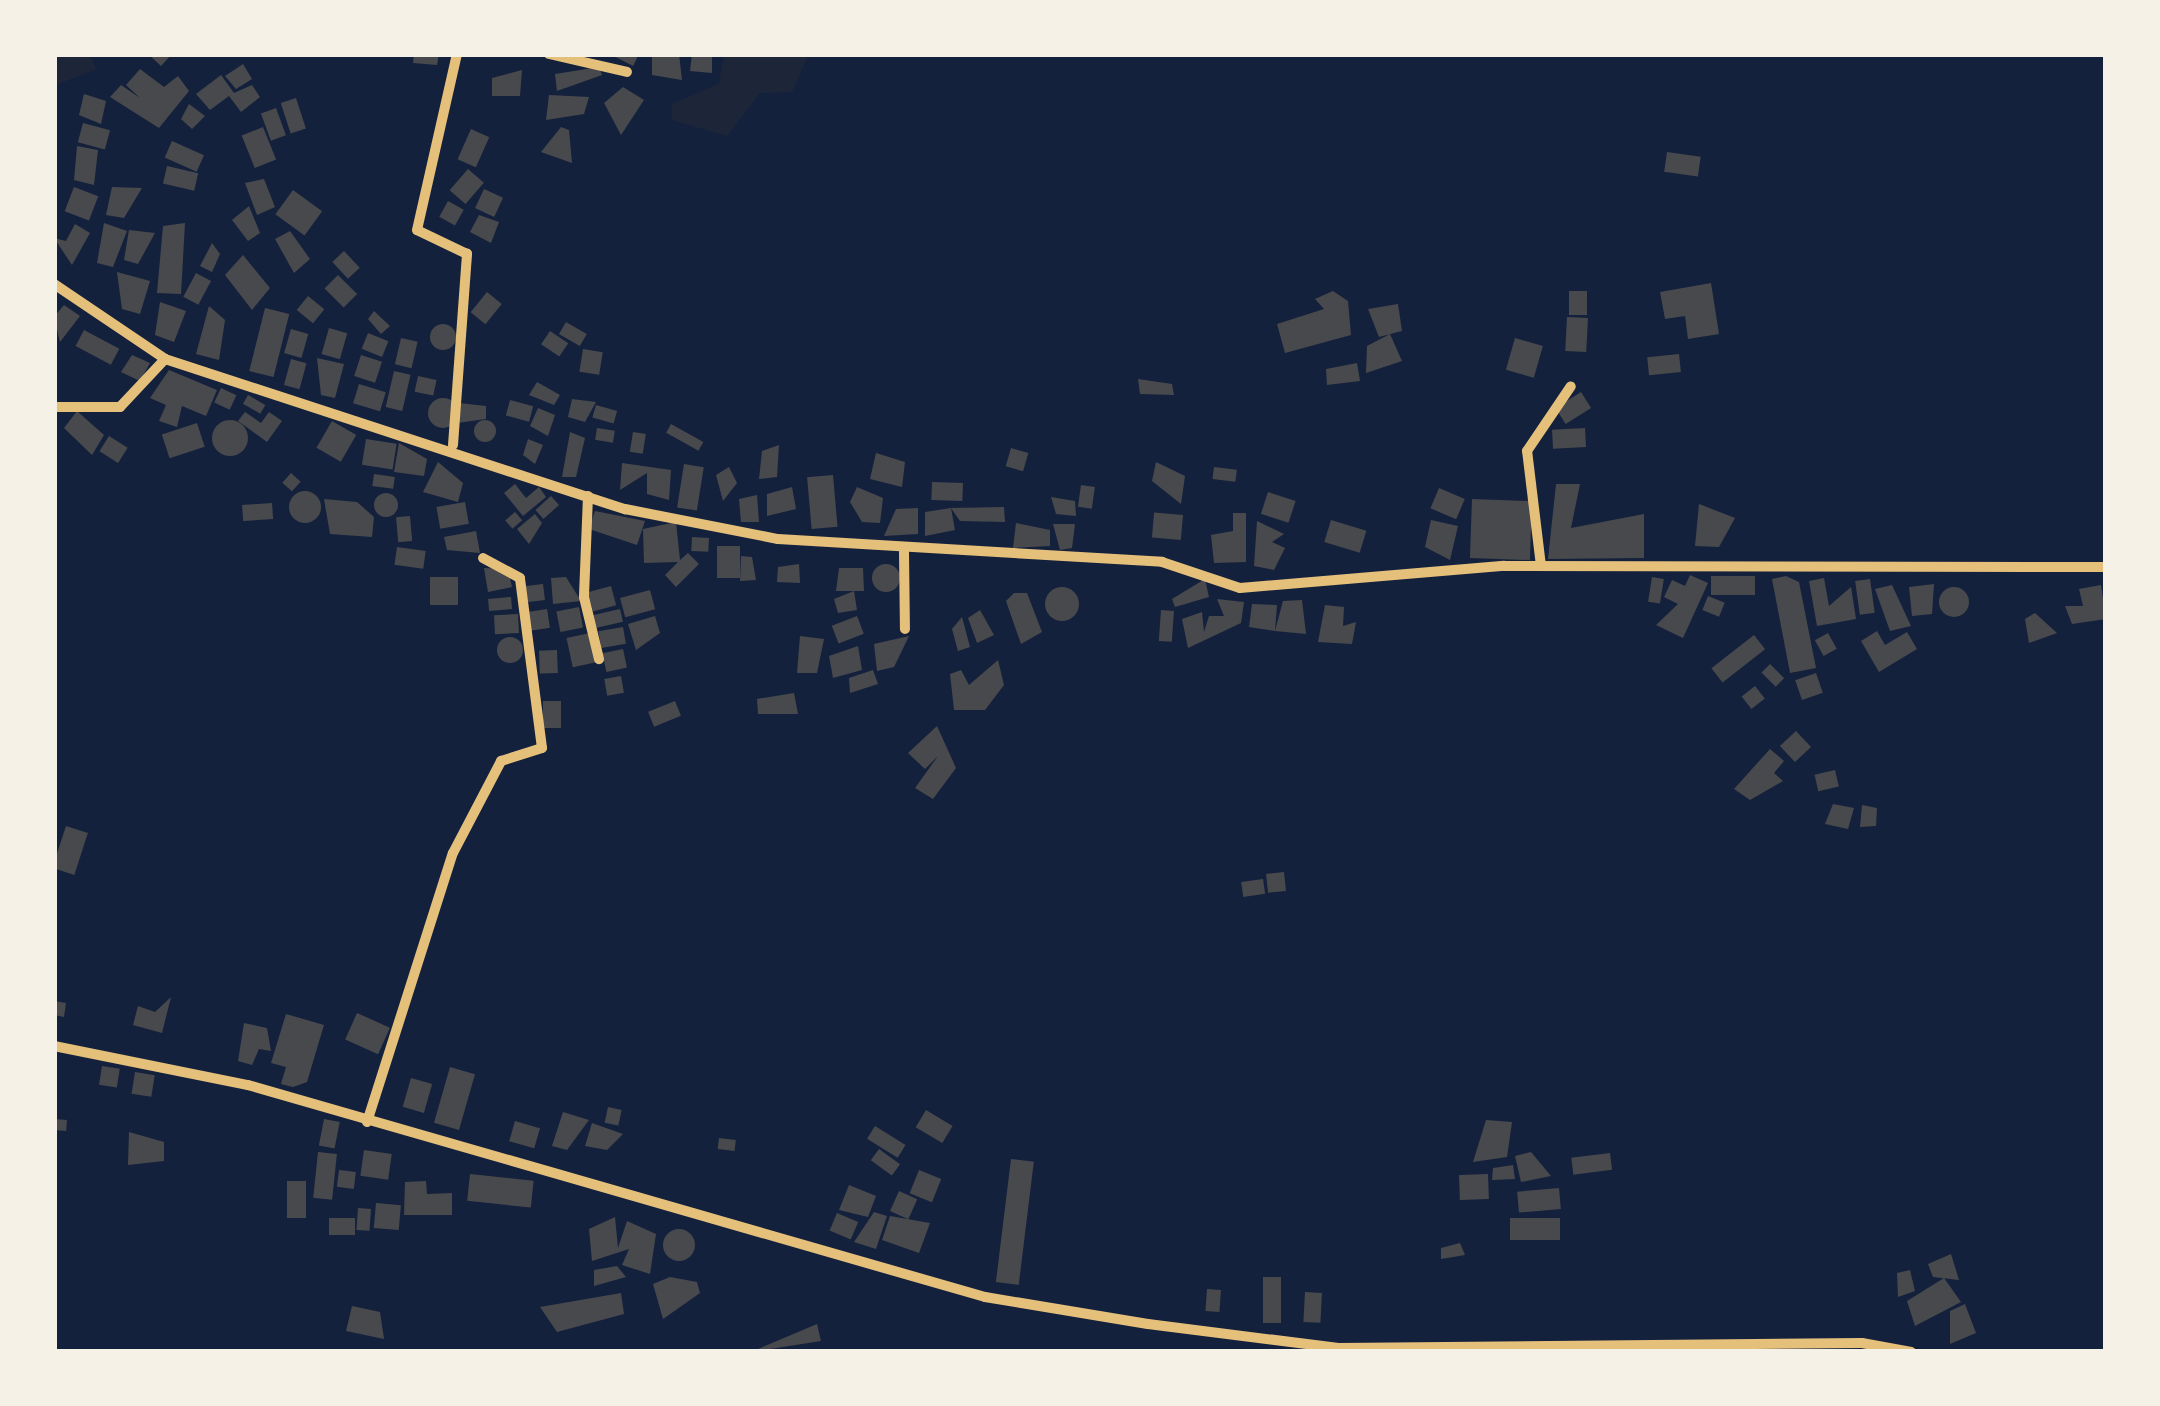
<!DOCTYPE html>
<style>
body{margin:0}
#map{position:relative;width:2160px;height:1406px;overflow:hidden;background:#14213d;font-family:Arial,sans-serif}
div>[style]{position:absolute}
.green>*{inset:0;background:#1d2539}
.building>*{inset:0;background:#48494c;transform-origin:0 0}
.round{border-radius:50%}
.minor>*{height:10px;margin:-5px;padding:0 5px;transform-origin:5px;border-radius:5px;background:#e5c07b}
span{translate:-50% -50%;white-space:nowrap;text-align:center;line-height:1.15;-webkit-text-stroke:10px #f6f1e7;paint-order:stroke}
.frame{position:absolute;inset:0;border:57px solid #f6f1e7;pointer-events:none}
</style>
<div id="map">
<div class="green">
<div style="clip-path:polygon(54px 54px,89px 54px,96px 69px,54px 86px)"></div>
<div style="clip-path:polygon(724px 54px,809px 54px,792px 92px,760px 93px,727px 136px,672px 120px,672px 104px,719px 84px)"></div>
</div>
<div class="building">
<div style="clip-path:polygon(148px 54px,172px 54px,161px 66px)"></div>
<div style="clip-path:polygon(414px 54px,439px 54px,437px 65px,413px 63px)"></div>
<div style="clip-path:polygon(610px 54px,639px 54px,633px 66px)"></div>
<div style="clip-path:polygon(652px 54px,679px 54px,682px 80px,652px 75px)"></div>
<div style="clip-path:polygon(692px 54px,712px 54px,712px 73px,690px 71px)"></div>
<div style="clip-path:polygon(243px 64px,252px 79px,236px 89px,225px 76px)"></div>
<div style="clip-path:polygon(599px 67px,602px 75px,557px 91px,555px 74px)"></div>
<div style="clip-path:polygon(140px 69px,164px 87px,178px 76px,189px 91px,159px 128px,110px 97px,121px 85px,140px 98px,126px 85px)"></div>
<div style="clip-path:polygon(522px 70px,520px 96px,492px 96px,492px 78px)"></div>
<div style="clip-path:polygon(221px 75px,234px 93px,252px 85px,260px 97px,241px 112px,229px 96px,210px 110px,196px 94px)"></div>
<div style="clip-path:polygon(623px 87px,644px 100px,621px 135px,604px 103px)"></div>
<div style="clip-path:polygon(84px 94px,106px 101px,101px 124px,79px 115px)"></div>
<div style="clip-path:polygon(549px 95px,589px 97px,584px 114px,546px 120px)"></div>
<div style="left:296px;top:98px;width:32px;height:16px;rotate:72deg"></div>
<div style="clip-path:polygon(189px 104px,205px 116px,192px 129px,181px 119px)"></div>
<div style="left:276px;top:108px;width:29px;height:16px;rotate:70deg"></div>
<div style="left:83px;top:123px;width:28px;height:20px;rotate:15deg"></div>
<div style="left:263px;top:127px;width:35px;height:23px;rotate:68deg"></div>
<div style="clip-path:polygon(561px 127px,569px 130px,572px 163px,541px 152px)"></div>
<div style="left:471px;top:129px;width:20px;height:33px;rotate:24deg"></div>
<div style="left:172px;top:141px;width:35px;height:18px;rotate:24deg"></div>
<div style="clip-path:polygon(77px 146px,98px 150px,94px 185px,74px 180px)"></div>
<div style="left:1667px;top:152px;width:34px;height:20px;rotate:8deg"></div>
<div style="left:167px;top:166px;width:32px;height:18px;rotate:13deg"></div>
<div style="left:468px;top:169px;width:21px;height:28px;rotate:41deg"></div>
<div style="clip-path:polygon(264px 179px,275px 207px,257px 215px,245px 183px)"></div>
<div style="left:74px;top:187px;width:26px;height:26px;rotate:21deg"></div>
<div style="clip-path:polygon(112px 187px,142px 188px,124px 218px,106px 215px)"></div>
<div style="left:484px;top:189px;width:21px;height:21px;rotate:25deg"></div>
<div style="left:293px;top:190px;width:36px;height:30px;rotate:36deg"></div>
<div style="left:448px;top:201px;width:18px;height:18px;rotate:29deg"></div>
<div style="clip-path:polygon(249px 206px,260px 233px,248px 241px,232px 220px)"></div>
<div style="clip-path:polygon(479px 215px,499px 222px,491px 243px,470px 232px)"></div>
<div style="clip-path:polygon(104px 223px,127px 231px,113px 267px,97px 263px)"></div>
<div style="clip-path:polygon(185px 223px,181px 294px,157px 293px,163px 226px)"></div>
<div style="clip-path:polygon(75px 224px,90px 233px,72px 265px,54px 238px,66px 241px)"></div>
<div style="clip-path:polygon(129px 230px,155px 233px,138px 264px,124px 260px)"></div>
<div style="clip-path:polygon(290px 231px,310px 259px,294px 273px,275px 239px)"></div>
<div style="clip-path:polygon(212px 243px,220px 254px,212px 272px,200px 266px)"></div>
<div style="left:344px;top:251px;width:23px;height:16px;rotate:47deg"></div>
<div style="clip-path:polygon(243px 255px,270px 288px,252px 310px,225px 275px)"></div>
<div style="clip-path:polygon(117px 272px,150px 281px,140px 314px,122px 309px)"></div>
<div style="left:196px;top:273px;width:17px;height:27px;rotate:28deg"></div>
<div style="left:338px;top:275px;width:27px;height:19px;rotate:45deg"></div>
<div style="clip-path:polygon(1711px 283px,1719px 334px,1688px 339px,1685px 316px,1665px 319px,1660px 292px)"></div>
<div style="clip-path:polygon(1333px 291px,1348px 301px,1351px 335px,1285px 353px,1277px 324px,1324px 309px,1315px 299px)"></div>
<div style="left:1569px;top:291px;width:18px;height:24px"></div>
<div style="left:487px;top:292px;width:19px;height:26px;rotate:39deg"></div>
<div style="left:308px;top:296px;width:21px;height:18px;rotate:39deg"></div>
<div style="clip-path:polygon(160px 302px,186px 311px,174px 342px,155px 335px)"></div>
<div style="clip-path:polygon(1398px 304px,1402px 331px,1379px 337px,1368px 309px)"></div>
<div style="clip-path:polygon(64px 305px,80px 316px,60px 342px,54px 317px)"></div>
<div style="clip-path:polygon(209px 306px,225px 320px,219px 360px,196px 354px)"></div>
<div style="left:265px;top:308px;width:25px;height:65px;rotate:14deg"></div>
<div style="clip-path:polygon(374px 311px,390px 326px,381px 334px,368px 319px)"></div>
<div style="left:1567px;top:317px;width:21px;height:34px;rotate:3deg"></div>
<div style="left:566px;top:322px;width:24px;height:14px;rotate:30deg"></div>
<div class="round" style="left:430px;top:324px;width:26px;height:26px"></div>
<div style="left:329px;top:328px;width:19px;height:27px;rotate:16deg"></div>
<div style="left:291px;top:329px;width:18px;height:25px;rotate:16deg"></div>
<div style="left:84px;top:330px;width:40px;height:18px;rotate:28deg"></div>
<div style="left:550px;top:331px;width:22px;height:16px;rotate:34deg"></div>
<div style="left:368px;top:333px;width:22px;height:17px;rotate:22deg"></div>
<div style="clip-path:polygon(1390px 334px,1402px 361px,1366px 373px,1367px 346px)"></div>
<div style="left:401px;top:338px;width:17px;height:27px;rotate:13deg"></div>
<div style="left:1515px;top:338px;width:29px;height:33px;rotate:16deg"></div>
<div style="left:583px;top:349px;width:20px;height:23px;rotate:9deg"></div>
<div style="left:1679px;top:354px;width:18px;height:32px;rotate:84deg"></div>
<div style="clip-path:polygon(132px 355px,150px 363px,140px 381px,121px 372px)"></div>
<div style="left:361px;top:355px;width:22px;height:22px;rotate:18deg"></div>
<div style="clip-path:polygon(317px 358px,344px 364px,335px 398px,321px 395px)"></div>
<div style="left:291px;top:359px;width:16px;height:27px;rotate:15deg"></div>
<div style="clip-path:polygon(1357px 363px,1360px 381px,1327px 385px,1326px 369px)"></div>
<div style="clip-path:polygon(169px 370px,217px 390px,206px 416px,182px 406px,177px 427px,159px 421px,166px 405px,150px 398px)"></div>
<div style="left:394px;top:371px;width:17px;height:37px;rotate:13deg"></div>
<div style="left:418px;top:376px;width:19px;height:16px;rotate:12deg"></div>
<div style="clip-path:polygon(1138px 379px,1172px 384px,1174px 395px,1140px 394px)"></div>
<div style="clip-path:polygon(537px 382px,560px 395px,554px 405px,529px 395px)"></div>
<div style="left:359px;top:384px;width:28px;height:20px;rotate:17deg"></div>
<div style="left:221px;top:388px;width:17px;height:16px;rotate:25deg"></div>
<div style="left:1581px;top:392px;width:19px;height:30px;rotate:58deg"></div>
<div style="left:248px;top:395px;width:20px;height:10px;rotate:30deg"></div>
<div class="round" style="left:428px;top:398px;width:30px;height:30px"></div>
<div style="clip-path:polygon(572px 399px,596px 402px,585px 422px,568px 417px)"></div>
<div style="left:510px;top:400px;width:24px;height:16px;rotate:15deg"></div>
<div style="clip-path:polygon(459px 403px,486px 406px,486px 419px,457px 423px)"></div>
<div style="left:596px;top:405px;width:22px;height:13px;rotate:16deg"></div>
<div style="clip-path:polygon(538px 408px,555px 415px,548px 436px,530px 426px)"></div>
<div style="clip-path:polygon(77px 411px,104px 435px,92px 455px,64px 428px)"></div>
<div style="clip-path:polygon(245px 412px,261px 423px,269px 412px,282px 421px,267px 442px,238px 421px)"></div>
<div class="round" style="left:474px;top:420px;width:22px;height:22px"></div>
<div class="round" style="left:212px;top:420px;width:36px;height:36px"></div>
<div style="left:332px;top:421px;width:28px;height:31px;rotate:30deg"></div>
<div style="left:197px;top:423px;width:25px;height:37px;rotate:72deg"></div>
<div style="left:671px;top:424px;width:37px;height:10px;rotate:29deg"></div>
<div style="left:597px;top:428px;width:18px;height:12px;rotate:9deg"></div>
<div style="left:1585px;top:428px;width:19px;height:33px;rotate:87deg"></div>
<div style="clip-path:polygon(570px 432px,585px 438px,576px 477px,562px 477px)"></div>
<div style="left:633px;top:432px;width:13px;height:20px;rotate:9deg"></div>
<div style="left:109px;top:436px;width:22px;height:18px;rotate:32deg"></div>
<div style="left:366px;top:439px;width:31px;height:26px;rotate:9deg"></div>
<div style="clip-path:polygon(528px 439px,543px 445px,535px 464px,523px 455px)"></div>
<div style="clip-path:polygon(399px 443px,427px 459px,424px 476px,394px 472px)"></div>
<div style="clip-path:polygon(779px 445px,777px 477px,759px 479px,762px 451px)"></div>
<div style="left:1011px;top:448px;width:18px;height:19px;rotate:16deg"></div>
<div style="clip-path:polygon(876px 453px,905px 462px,902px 487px,870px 479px)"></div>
<div style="clip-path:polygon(438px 462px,463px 483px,458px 502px,423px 492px)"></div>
<div style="clip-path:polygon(1156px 462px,1185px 476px,1181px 504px,1152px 481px)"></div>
<div style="clip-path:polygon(622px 463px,671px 470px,669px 500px,647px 494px,647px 473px,620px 490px)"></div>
<div style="left:684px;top:464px;width:20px;height:44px;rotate:9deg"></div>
<div style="clip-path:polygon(729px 467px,737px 483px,723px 501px,716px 475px)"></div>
<div style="left:1214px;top:467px;width:23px;height:12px;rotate:7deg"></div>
<div style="left:291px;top:473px;width:13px;height:13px;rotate:42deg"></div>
<div style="left:374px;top:474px;width:21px;height:12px;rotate:8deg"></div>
<div style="left:833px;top:475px;width:52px;height:26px;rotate:85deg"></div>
<div style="left:932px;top:482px;width:31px;height:18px;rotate:2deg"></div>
<div style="clip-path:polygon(515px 484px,526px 498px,539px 487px,546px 497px,523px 516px,504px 493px)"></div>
<div style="clip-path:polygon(1556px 484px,1580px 484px,1571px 528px,1644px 514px,1644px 558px,1548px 559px)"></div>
<div style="left:1081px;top:485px;width:14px;height:22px;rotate:8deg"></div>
<div style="clip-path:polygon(792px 487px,796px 509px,767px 516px,767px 494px)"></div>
<div style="clip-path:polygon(857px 487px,883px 498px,880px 523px,862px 522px,850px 502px)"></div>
<div style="left:1439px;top:488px;width:28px;height:22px;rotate:23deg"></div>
<div class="round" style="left:289px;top:491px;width:32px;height:32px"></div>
<div style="left:1268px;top:492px;width:29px;height:23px;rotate:18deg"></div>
<div class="round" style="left:374px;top:493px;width:24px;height:24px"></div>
<div style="clip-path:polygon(757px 495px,759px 522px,741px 522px,739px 499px)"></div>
<div style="left:551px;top:496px;width:12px;height:21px;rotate:48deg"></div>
<div style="clip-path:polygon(1051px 497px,1075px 501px,1076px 516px,1056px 514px)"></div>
<div style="clip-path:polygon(324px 499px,357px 502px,374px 517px,372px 537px,330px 534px)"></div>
<div style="left:1472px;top:499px;width:60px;height:59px;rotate:2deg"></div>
<div style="left:465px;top:502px;width:22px;height:29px;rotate:80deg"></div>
<div style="left:272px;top:503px;width:16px;height:30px;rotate:86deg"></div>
<div style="clip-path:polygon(1699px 504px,1735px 518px,1719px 547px,1695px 546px)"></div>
<div style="clip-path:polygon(1004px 507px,1005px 522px,960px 521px,951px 508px)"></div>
<div style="clip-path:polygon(918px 508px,918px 534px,884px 536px,896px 509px)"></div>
<div style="clip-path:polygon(951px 508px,955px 530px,925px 536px,925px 512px)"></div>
<div style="clip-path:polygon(595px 511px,645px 521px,637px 545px,589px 529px)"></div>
<div style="left:515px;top:512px;width:11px;height:13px;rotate:49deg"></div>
<div style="clip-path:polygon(1233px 513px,1246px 513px,1246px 562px,1214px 563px,1211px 535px,1233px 531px)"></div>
<div style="clip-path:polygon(535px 514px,542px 523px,529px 544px,517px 529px)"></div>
<div style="left:1183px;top:515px;width:25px;height:29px;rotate:95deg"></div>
<div style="left:410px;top:516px;width:25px;height:14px;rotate:85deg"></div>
<div style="left:1331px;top:520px;width:37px;height:23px;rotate:17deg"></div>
<div style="clip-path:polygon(1431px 520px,1458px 526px,1450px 560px,1425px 547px)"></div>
<div style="clip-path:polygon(1257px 521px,1284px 534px,1272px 542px,1285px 548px,1274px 570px,1254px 566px)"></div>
<div style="clip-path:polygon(676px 522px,680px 560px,688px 553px,699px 564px,676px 587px,665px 575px,678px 562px,644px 563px,643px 529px)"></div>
<div style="clip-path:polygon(1016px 523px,1050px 530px,1050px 546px,1013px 548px)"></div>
<div style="clip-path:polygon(1053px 524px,1075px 524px,1072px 548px,1060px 550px)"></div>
<div style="clip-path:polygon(476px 531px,480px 553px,447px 550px,444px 537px)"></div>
<div style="left:692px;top:537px;width:17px;height:14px;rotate:3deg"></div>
<div style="left:717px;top:546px;width:23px;height:32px"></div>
<div style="left:397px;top:547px;width:29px;height:18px;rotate:8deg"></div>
<div style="clip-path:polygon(741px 556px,752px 557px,756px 580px,740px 581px)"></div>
<div class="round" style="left:872px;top:564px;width:28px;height:28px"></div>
<div style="clip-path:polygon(799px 564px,800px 583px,777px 582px,778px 567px)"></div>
<div style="clip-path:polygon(484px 568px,508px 569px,512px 587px,488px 592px)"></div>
<div style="clip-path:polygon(839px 568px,863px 568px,864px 591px,836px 591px)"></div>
<div style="clip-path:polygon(1690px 575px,1708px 583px,1683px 638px,1656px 625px,1678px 604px,1664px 597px,1672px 580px,1685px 586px)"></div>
<div style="left:1711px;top:576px;width:44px;height:19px"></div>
<div style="clip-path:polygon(1786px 576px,1799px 582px,1816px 668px,1790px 673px,1772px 579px)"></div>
<div style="left:430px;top:577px;width:28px;height:28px"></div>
<div style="clip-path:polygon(566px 577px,581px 601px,553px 604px,551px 578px)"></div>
<div style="left:1652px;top:577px;width:12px;height:25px;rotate:9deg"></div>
<div style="clip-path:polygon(1824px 578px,1829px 606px,1851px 587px,1856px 619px,1817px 626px,1809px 581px)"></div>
<div style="clip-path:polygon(1205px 579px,1209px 597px,1175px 607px,1172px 599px)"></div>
<div style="left:1870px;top:579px;width:34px;height:15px;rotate:82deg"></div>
<div style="left:543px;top:584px;width:16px;height:19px;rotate:83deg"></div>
<div style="clip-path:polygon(1934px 584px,1932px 614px,1912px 616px,1909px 587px)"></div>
<div style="clip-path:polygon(1892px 585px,1911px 626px,1890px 631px,1875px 589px)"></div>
<div style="clip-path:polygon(2101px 585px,2106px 619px,2072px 624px,2065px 606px,2083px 606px,2079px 589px)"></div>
<div style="left:611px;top:586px;width:20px;height:24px;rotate:75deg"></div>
<div class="round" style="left:1045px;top:587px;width:34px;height:34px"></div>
<div class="round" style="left:1939px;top:587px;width:30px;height:30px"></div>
<div style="left:650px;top:590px;width:20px;height:31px;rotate:75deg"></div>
<div style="clip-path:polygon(854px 591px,857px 610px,838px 613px,834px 599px)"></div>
<div style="clip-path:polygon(1014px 593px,1027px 593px,1042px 632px,1021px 644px,1006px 601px)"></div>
<div style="left:1708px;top:596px;width:18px;height:15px;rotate:22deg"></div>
<div style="left:511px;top:597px;width:12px;height:23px;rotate:85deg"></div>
<div style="clip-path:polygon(1217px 599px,1244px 602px,1241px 623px,1188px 648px,1182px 619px,1202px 612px,1204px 632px,1209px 616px,1224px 616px)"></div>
<div style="clip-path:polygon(1302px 600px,1306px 634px,1275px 631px,1283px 601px)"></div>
<div style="clip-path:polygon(1252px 604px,1277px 605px,1275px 631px,1249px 627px)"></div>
<div style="clip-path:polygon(1325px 605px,1344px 607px,1343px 626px,1356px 622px,1352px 644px,1318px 642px)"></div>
<div style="left:579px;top:607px;width:21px;height:23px;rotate:79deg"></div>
<div style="left:547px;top:609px;width:19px;height:23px;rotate:81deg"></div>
<div style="left:620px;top:609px;width:13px;height:28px;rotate:77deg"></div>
<div style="clip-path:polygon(980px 610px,994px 635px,977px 643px,968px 618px)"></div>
<div style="left:1161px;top:610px;width:13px;height:31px;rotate:4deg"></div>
<div style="clip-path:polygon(2035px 613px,2057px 633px,2029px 643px,2025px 619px)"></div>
<div style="left:518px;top:614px;width:19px;height:24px;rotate:87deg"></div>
<div style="clip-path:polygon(655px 616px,660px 633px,636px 650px,628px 624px)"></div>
<div style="left:857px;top:616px;width:19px;height:27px;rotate:69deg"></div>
<div style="clip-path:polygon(962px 617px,970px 647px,958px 651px,952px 629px)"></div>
<div style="left:623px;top:627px;width:17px;height:25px;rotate:80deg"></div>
<div style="clip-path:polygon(1877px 631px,1885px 645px,1907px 632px,1917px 649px,1879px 672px,1861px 641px)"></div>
<div style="left:590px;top:633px;width:30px;height:24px;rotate:78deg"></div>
<div style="left:1828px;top:633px;width:18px;height:15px;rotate:61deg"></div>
<div style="left:1754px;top:635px;width:18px;height:54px;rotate:52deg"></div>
<div style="clip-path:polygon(800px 636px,824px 639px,817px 673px,797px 673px)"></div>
<div style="clip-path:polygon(909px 636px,894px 667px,877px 671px,874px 644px)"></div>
<div class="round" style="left:497px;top:637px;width:26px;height:26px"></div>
<div style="clip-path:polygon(858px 646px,862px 670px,833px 678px,829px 656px)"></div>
<div style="left:623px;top:649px;width:19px;height:21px;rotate:78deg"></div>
<div style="left:557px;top:650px;width:23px;height:18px;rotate:88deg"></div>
<div style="clip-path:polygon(998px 660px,1004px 685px,985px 710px,954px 710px,950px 674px,961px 670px,969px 685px)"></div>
<div style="left:1770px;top:664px;width:20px;height:12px;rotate:45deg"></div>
<div style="clip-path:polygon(873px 670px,878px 684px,850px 693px,849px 678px)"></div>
<div style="left:1816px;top:673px;width:21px;height:22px;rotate:71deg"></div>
<div style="left:621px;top:676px;width:17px;height:17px;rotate:80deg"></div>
<div style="left:1755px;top:686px;width:16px;height:17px;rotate:52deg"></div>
<div style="clip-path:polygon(794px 693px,798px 714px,758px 714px,757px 699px)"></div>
<div style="left:543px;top:701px;width:18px;height:27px"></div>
<div style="left:675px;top:701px;width:16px;height:29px;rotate:68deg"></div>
<div style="clip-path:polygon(937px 726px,956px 768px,933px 799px,915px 788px,938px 756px,925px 769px,908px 753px)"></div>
<div style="left:1796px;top:731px;width:22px;height:22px;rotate:47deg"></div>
<div style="clip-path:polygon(1770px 749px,1784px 761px,1774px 773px,1783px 781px,1750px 800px,1734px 789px)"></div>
<div style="left:1835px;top:770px;width:17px;height:21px;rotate:77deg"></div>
<div style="clip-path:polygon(1833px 804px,1854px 808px,1848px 829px,1825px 824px)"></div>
<div style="clip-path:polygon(1862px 805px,1877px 808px,1876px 826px,1860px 827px)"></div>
<div style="left:66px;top:826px;width:23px;height:44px;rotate:18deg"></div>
<div style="left:1284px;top:872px;width:19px;height:18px;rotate:84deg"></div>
<div style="left:1263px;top:879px;width:15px;height:22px;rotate:82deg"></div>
<div style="clip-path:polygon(171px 997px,162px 1033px,133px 1025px,138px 1006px,155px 1012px)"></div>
<div style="clip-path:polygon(54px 1001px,66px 1003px,64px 1017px,54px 1015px)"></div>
<div style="left:357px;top:1013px;width:36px;height:29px;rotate:24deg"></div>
<div style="clip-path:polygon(286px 1014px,324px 1025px,307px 1082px,293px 1087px,281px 1084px,286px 1067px,271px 1063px)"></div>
<div style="clip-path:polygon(244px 1023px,267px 1028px,271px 1051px,259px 1049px,252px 1065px,238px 1061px)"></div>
<div style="left:102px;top:1066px;width:18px;height:19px;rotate:9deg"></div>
<div style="left:450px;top:1067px;width:26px;height:58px;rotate:16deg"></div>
<div style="left:135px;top:1072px;width:20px;height:22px;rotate:9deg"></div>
<div style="left:411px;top:1078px;width:22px;height:30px;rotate:16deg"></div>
<div style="left:608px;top:1107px;width:14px;height:16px;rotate:12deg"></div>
<div style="left:926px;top:1110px;width:31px;height:20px;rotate:31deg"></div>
<div style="clip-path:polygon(563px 1112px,589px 1120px,567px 1150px,552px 1146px)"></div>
<div style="left:54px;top:1119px;width:13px;height:11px;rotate:4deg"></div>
<div style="left:324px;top:1119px;width:16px;height:27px;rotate:11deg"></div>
<div style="clip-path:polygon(1486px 1120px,1512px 1122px,1507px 1157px,1473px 1162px)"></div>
<div style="left:515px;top:1121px;width:26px;height:21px;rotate:16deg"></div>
<div style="clip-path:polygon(592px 1123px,623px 1134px,607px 1150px,585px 1146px)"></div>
<div style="left:875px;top:1126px;width:36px;height:15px;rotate:32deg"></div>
<div style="clip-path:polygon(129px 1132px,164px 1142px,164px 1161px,128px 1165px)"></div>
<div style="left:719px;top:1138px;width:17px;height:11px;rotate:7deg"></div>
<div style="left:879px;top:1149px;width:26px;height:14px;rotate:36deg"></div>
<div style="left:364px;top:1150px;width:28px;height:26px;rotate:8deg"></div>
<div style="left:318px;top:1152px;width:19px;height:46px;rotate:6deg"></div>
<div style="clip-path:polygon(1531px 1152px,1551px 1176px,1521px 1182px,1515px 1156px)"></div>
<div style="left:1610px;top:1153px;width:17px;height:39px;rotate:83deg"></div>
<div style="left:1011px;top:1159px;width:23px;height:124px;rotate:7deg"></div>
<div style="clip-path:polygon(1513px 1165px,1515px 1179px,1492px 1180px,1493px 1168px)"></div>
<div style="left:339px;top:1170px;width:17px;height:17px;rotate:7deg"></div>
<div style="left:919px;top:1170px;width:24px;height:25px;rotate:22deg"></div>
<div style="left:470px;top:1174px;width:64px;height:27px;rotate:6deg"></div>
<div style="left:1488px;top:1174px;width:25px;height:29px;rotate:88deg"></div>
<div style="left:287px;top:1181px;width:19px;height:37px"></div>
<div style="clip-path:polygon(426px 1181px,427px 1194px,452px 1193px,452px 1215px,404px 1215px,405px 1182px)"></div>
<div style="clip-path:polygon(849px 1185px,876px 1196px,868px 1217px,839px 1210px)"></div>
<div style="left:1559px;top:1188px;width:21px;height:42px;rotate:85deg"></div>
<div style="left:899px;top:1191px;width:20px;height:22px;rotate:24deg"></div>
<div style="left:376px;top:1203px;width:25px;height:25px;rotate:5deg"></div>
<div style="left:358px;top:1208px;width:13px;height:22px;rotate:4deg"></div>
<div style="clip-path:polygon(874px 1212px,887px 1216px,876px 1249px,854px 1242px)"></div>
<div style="left:837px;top:1213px;width:23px;height:19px;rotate:23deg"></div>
<div style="clip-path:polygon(890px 1216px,930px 1223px,919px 1253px,882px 1240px)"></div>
<div style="clip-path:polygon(615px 1217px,618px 1248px,627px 1221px,656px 1234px,650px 1274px,622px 1265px,629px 1249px,592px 1261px,589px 1229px)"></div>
<div style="left:329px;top:1218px;width:26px;height:17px"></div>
<div style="left:1510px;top:1218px;width:50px;height:22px"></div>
<div class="round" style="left:663px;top:1229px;width:32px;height:32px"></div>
<div style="clip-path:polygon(1460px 1243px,1465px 1255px,1441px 1259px,1441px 1248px)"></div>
<div style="clip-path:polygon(1951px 1254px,1959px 1280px,1933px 1277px,1928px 1264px)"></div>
<div style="clip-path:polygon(617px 1266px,626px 1277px,594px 1286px,594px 1270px)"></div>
<div style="clip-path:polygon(1910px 1270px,1915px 1291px,1898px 1297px,1897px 1273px)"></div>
<div style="clip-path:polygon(670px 1277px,697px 1282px,700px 1293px,663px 1319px,653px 1284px)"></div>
<div style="left:1263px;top:1277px;width:18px;height:46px"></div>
<div style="clip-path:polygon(1944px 1278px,1961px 1302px,1915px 1326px,1907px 1301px)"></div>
<div style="left:1207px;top:1289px;width:14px;height:22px;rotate:4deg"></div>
<div style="left:1305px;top:1292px;width:17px;height:30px;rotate:3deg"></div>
<div style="clip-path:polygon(621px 1293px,624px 1314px,557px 1332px,540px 1307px)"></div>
<div style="clip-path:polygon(1965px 1304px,1976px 1333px,1950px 1344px,1950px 1311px)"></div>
<div style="clip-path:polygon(352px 1306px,380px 1312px,384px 1339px,346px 1331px)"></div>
<div style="clip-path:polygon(817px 1324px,821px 1341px,751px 1352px)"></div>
</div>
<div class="minor">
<div style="left:549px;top:54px;width:80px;rotate:13deg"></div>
<div style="left:54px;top:284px;width:134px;rotate:34deg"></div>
<div style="left:165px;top:359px;width:484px;rotate:18.1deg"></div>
<div style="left:625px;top:509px;width:156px;rotate:11.1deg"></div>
<div style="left:778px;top:539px;width:385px;rotate:3.4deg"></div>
<div style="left:1162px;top:562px;width:82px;rotate:18.4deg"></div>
<div style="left:1240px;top:588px;width:265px;rotate:-4.8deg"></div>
<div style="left:1504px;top:566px;width:602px;rotate:0.1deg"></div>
<div style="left:54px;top:407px;width:66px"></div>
<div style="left:120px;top:407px;width:66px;rotate:-46.8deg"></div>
<div style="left:453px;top:445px;width:192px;rotate:-85.8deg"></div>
<div style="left:467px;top:254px;width:55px;rotate:-154.4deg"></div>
<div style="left:417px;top:230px;width:180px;rotate:-77.2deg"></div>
<div style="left:588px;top:496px;width:101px;rotate:92.3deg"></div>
<div style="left:584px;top:597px;width:64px;rotate:76.4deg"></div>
<div style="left:904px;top:552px;width:77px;rotate:89.3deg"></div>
<div style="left:1541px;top:566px;width:116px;rotate:-96.9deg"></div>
<div style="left:1527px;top:451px;width:78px;rotate:-55.9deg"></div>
<div style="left:54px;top:1046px;width:198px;rotate:11.4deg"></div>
<div style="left:248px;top:1085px;width:767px;rotate:16.05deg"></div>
<div style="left:985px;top:1297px;width:165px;rotate:9.4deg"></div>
<div style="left:1148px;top:1324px;width:192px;rotate:7.2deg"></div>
<div style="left:1338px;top:1348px;width:524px;rotate:-0.55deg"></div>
<div style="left:1862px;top:1343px;width:50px;rotate:10.4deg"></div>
<div style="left:367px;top:1122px;width:282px;rotate:-72.3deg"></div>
<div style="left:453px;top:853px;width:104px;rotate:-62.4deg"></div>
<div style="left:501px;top:761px;width:43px;rotate:-17.6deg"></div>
<div style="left:542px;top:748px;width:171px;rotate:-97.4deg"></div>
<div style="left:520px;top:578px;width:42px;rotate:-151.6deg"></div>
</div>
<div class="frame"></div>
</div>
